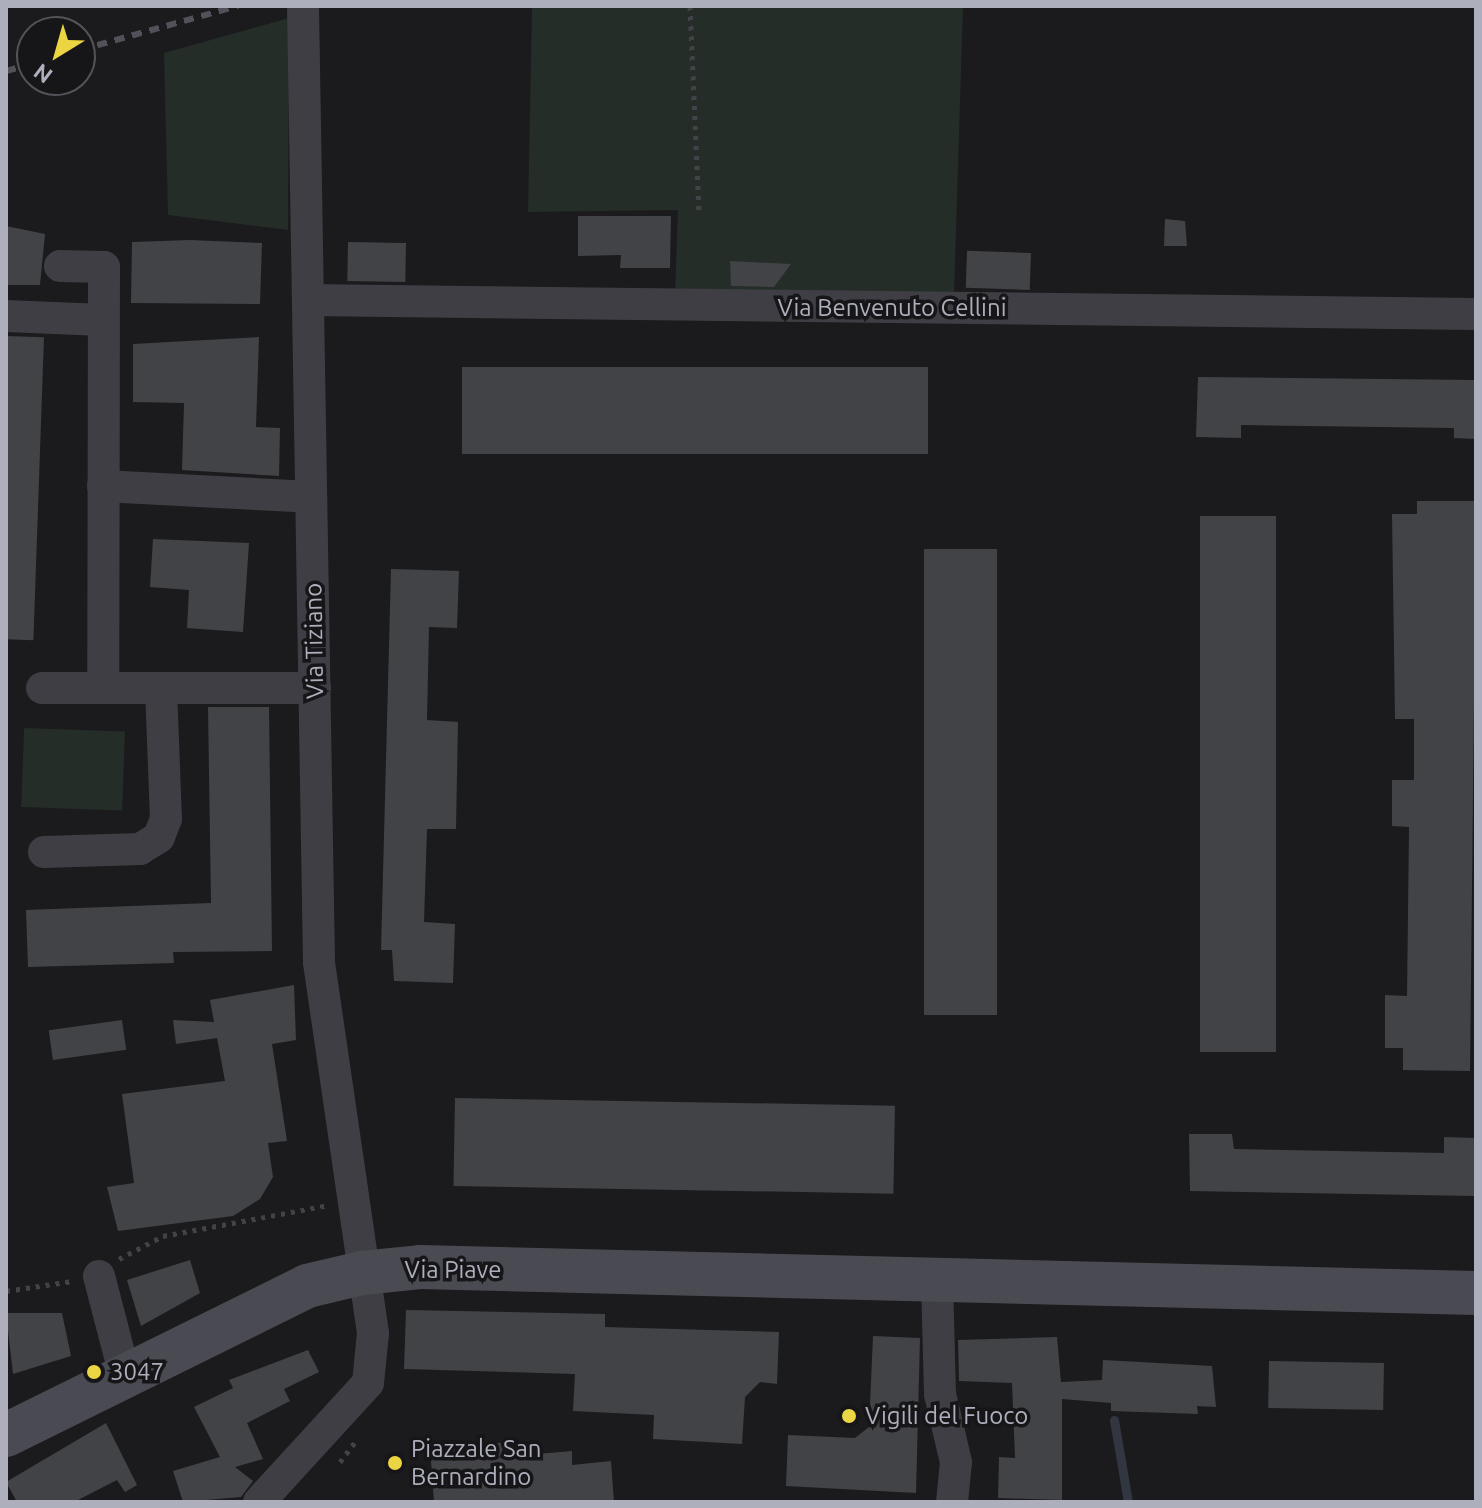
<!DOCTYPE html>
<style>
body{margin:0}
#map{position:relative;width:1482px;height:1508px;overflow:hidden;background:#1b1b1d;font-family:Ubuntu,sans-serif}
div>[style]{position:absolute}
.green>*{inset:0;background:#242d27;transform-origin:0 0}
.stream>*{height:9px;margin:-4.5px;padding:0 4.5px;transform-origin:4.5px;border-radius:4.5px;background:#313641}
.building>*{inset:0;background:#424347;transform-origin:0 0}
.path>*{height:5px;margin-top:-2.5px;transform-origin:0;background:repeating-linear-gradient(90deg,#424249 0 4px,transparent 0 10px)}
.minor>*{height:32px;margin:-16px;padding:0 16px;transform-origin:16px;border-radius:16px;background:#3e3e44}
.secondary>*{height:44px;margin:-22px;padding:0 22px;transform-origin:22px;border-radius:22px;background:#4a4a52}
.rail>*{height:6px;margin-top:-3px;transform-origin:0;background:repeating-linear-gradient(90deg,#515159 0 10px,transparent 0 18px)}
.dots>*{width:22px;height:22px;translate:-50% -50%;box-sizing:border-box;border:4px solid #161518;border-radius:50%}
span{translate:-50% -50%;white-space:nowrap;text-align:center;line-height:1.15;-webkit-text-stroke:7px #161518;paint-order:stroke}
.street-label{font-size:24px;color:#aeafbc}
.poi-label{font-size:24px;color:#aeafbc}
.left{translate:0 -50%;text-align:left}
.frame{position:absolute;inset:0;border:8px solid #aeafbc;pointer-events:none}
.north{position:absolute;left:16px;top:16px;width:80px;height:80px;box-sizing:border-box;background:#161518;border:2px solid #53535a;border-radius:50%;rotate:217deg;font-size:22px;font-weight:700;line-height:32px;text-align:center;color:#aeafbc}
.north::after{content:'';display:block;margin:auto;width:28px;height:36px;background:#ecd543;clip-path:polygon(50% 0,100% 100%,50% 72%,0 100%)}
</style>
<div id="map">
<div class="green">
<div style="clip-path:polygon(532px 6px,963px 6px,954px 295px,675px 294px,678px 210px,528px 212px)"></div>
<div style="clip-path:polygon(289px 18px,288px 230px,168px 215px,164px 53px)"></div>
<div style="left:24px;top:728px;width:101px;height:79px;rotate:2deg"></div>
</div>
<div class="stream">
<div style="left:1114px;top:1420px;width:83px;rotate:80.3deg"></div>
</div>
<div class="building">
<div style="clip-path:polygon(578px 216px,671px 216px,670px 268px,620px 268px,621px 255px,578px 256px)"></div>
<div style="clip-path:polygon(1165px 219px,1185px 221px,1187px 246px,1164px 246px)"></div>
<div style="clip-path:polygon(6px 226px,45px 234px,40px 285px,6px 285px)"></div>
<div style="clip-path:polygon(190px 240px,262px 243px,260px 304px,131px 303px,132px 242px)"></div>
<div style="left:348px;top:242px;width:58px;height:39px;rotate:1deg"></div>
<div style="left:1031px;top:253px;width:37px;height:64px;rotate:92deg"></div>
<div style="clip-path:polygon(730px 261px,791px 264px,774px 287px,731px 286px)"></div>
<div style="left:6px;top:336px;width:38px;height:303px;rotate:2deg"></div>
<div style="clip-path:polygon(259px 337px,256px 427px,280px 428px,279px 476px,182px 470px,184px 403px,133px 402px,133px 344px)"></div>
<div style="left:462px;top:367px;width:466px;height:87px"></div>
<div style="clip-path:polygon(1198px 377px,1476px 380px,1476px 439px,1454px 438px,1454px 428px,1241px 425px,1241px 438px,1196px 437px)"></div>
<div style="clip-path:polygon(1417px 501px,1474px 501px,1476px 518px,1470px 1071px,1403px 1070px,1403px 1048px,1385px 1048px,1385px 995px,1407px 996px,1409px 827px,1392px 826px,1392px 780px,1414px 780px,1414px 719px,1395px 719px,1392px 514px,1417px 514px)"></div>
<div style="left:1200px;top:516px;width:76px;height:536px"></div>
<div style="clip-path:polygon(153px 539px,249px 543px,243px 632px,187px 628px,189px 590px,150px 587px)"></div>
<div style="left:924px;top:549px;width:73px;height:466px"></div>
<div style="clip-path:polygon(391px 569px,459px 571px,457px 628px,429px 627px,427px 720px,458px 722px,456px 829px,427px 829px,424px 922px,455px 924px,453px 983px,394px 981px,392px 950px,381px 950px)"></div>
<div style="clip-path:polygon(208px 707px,269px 707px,272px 951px,173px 952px,174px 963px,28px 967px,26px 910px,211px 903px)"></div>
<div style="clip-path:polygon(294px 985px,296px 1040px,272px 1044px,287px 1141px,268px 1143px,273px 1177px,260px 1199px,233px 1216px,118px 1231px,107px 1187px,134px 1183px,122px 1094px,225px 1081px,217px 1038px,176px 1044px,173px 1020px,214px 1022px,210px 1000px)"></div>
<div style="left:122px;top:1020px;width:30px;height:74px;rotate:82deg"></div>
<div style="left:455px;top:1098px;width:440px;height:88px;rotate:1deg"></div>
<div style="clip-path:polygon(1189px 1134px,1232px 1134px,1234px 1149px,1444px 1153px,1444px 1137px,1476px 1138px,1476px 1196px,1190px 1191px)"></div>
<div style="clip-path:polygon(190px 1260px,200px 1293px,141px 1326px,127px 1280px)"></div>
<div style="clip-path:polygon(406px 1310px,605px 1314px,605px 1327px,779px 1332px,777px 1384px,760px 1382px,745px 1397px,742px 1444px,653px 1439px,654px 1415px,573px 1411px,575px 1374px,404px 1369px)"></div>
<div style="clip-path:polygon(6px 1313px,62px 1313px,71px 1356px,13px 1374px)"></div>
<div style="clip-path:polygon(873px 1336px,920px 1338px,916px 1493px,786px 1486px,788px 1435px,855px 1438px,869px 1427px)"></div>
<div style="clip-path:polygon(1057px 1337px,1061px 1382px,1102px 1380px,1103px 1360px,1212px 1366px,1216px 1407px,1197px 1406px,1198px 1414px,1111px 1411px,1111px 1403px,1062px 1399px,1062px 1500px,998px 1498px,999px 1457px,1015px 1458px,1012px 1383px,959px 1381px,958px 1340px)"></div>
<div style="clip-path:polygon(308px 1350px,319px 1372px,284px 1389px,290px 1401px,247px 1423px,263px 1459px,235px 1467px,253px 1481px,241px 1497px,183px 1502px,173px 1471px,220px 1457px,194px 1407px,233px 1388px,229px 1380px)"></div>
<div style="left:1269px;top:1361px;width:115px;height:47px;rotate:1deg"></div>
<div style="clip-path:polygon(106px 1423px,137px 1485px,125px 1492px,117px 1480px,74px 1502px,17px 1502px,6px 1482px)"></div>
<div style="clip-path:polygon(513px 1442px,514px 1456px,572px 1451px,572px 1465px,611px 1461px,614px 1502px,434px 1502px,430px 1447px)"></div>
</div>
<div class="path">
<div style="left:690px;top:6px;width:208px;rotate:87.5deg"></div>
<div style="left:119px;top:1259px;width:50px;rotate:-27.6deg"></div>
<div style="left:163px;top:1236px;width:168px;rotate:-10.6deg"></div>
<div style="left:6px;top:1291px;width:67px;rotate:-8.6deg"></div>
<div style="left:340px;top:1462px;width:25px;rotate:-53deg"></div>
</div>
<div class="minor">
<div style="left:60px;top:266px;width:44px;rotate:1.3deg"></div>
<div style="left:104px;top:267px;width:421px;rotate:90.1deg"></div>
<div style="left:308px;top:300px;width:1168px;rotate:0.69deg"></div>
<div style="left:6px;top:316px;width:97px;rotate:2.4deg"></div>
<div style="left:103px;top:486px;width:208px;rotate:3deg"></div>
<div style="left:42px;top:688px;width:273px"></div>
<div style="left:44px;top:852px;width:96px;rotate:-1.8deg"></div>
<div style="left:140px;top:849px;width:22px;rotate:-32deg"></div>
<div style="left:159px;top:837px;width:19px;rotate:-69deg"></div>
<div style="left:166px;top:819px;width:131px;rotate:-92.2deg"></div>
<div style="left:99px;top:1276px;width:103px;rotate:75.4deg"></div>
<div style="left:937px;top:1280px;width:114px;rotate:88.5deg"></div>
<div style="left:940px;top:1394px;width:70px;rotate:76.8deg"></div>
<div style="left:956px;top:1462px;width:40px;rotate:95.7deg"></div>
<div style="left:259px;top:1502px;width:161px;rotate:-47.5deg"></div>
<div style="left:368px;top:1383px;width:50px;rotate:-84.3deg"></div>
<div style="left:373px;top:1333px;width:375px;rotate:-98.3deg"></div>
<div style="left:319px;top:962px;width:956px;rotate:-90.96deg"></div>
</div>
<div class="secondary">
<div style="left:6px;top:1435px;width:336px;rotate:-26.3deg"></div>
<div style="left:307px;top:1286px;width:57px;rotate:-13.3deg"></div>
<div style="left:362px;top:1273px;width:58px;rotate:-5.9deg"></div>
<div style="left:420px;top:1267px;width:1056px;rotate:1.41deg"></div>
</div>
<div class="rail">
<div style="left:80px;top:50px;width:164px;rotate:-15.6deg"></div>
<div style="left:6px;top:71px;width:27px;rotate:-15deg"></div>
</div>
<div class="dots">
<div style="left:94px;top:1372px;background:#ecd543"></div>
<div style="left:849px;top:1416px;background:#ecd543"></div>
<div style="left:395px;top:1463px;background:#ecd543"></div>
</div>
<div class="street-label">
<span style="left:892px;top:308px">Via Benvenuto Cellini</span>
<span style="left:314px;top:641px;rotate:-91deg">Via Tiziano</span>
<span style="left:453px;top:1270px">Via Piave</span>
</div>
<div class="poi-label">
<span class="left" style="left:110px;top:1372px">3047</span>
<span class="left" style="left:865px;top:1416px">Vigili del Fuoco</span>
<span class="left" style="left:411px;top:1463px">Piazzale San<br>Bernardino</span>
</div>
<div class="frame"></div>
<div class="north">N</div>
</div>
